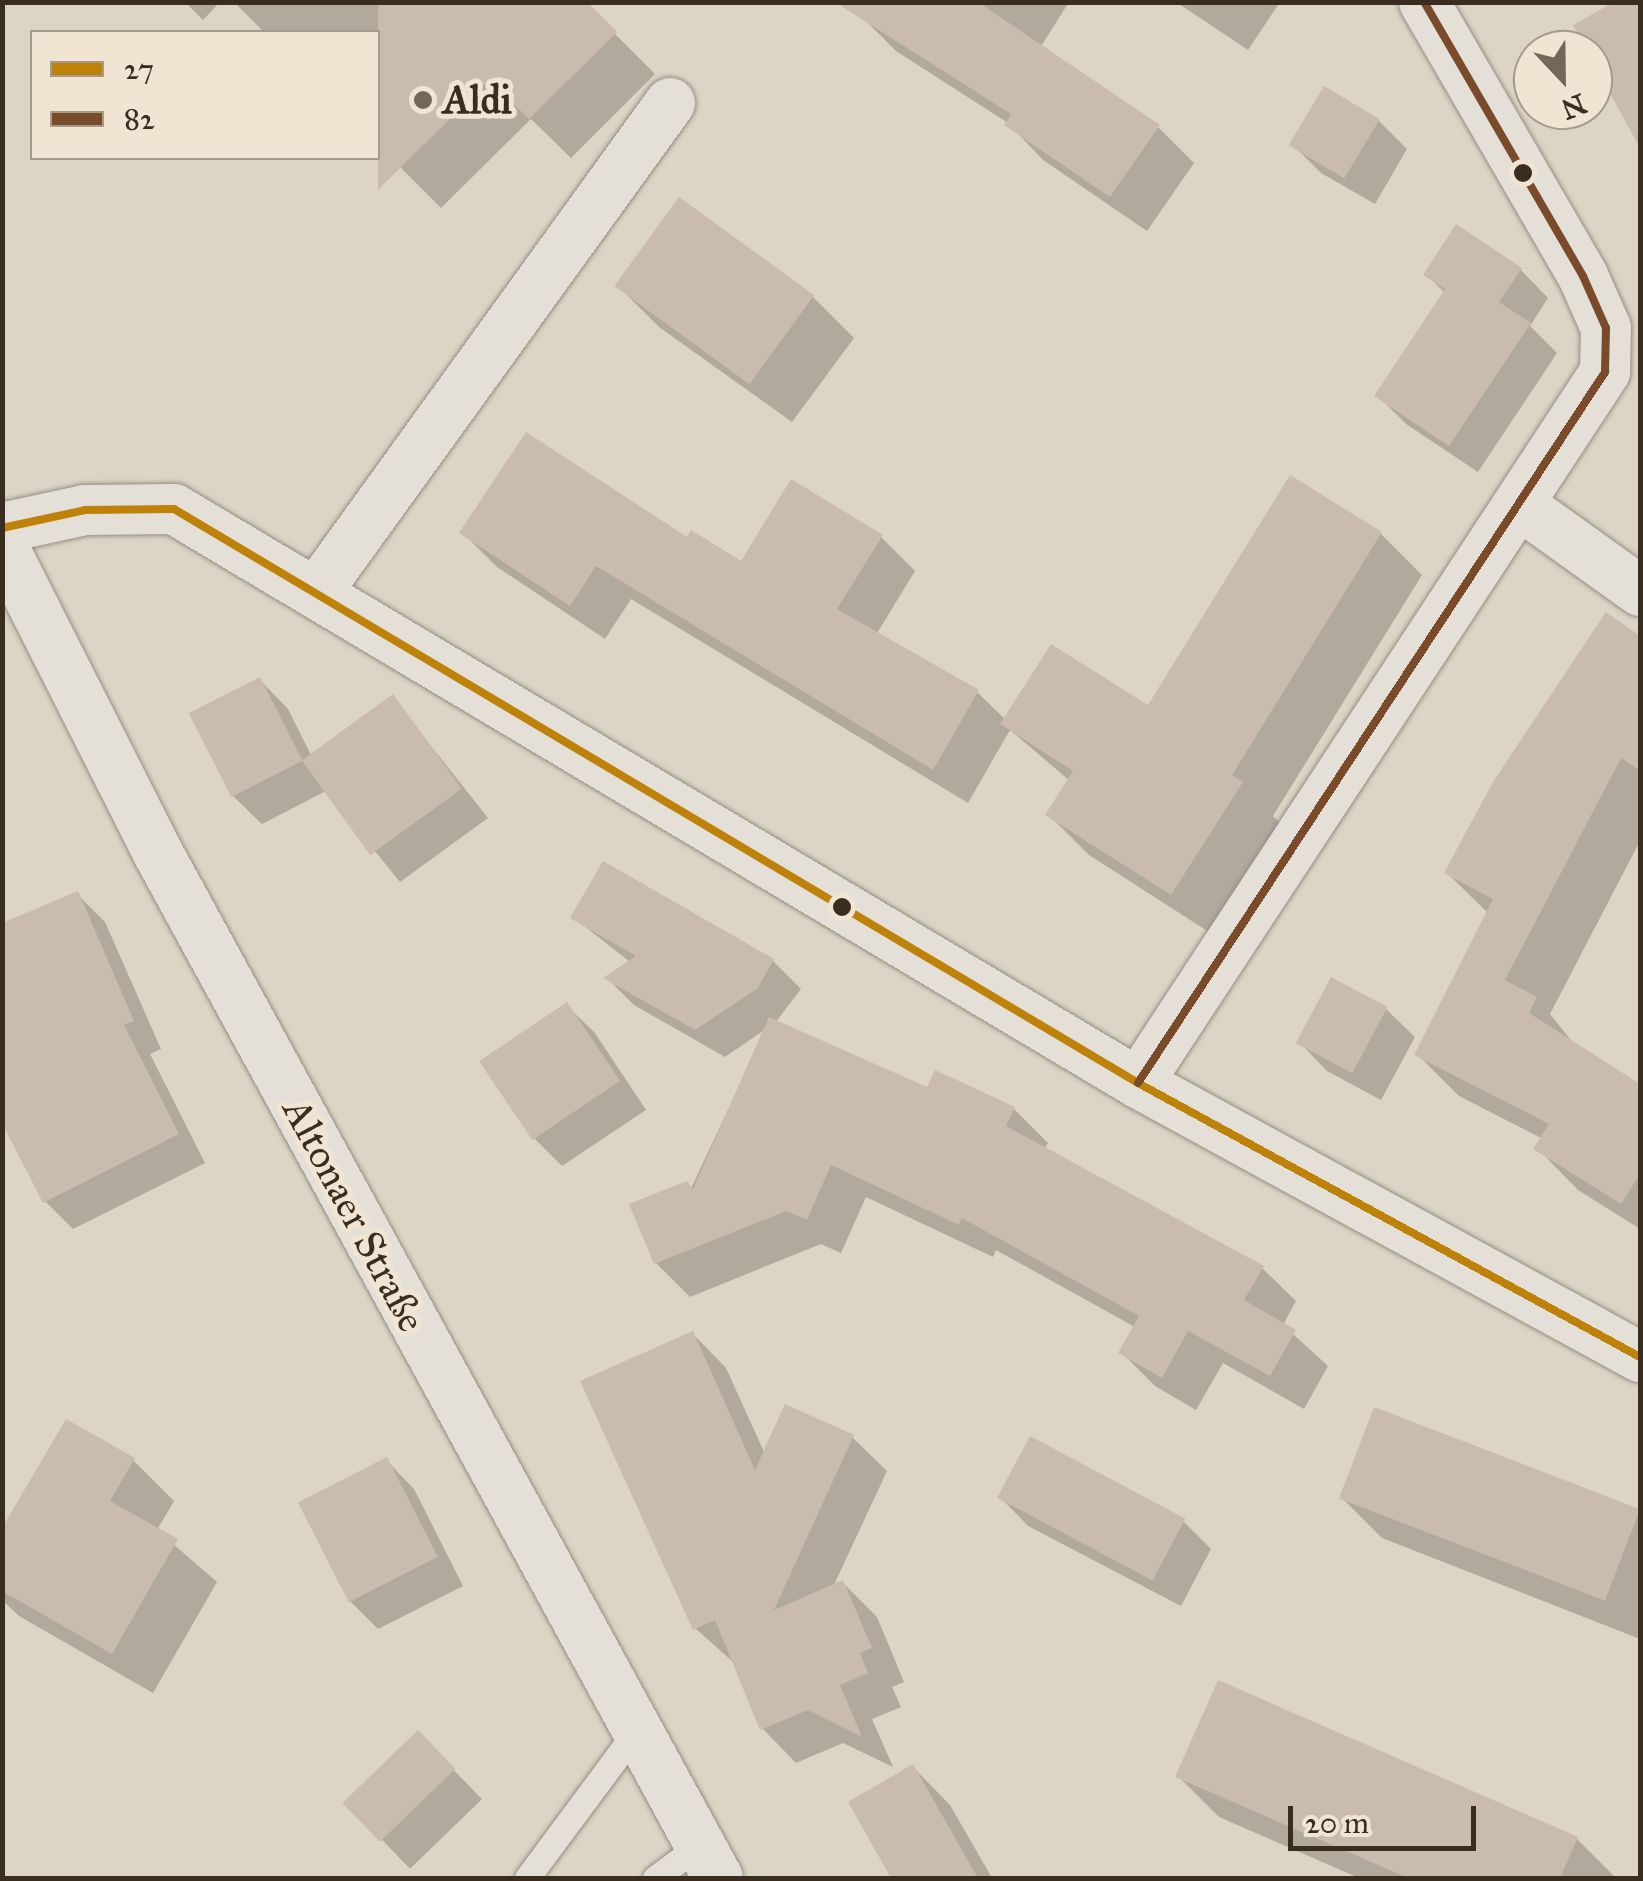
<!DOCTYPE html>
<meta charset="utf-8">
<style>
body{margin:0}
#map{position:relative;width:1643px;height:1881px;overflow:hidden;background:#dcd4c4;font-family:"IM FELL Great Primer",serif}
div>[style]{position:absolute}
.shadow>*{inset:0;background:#0003;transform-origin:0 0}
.building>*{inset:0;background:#c9bbae;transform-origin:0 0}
.roads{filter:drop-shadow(0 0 2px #948f84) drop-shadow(0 0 2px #948f84)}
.lane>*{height:25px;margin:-12.5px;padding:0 12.5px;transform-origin:12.5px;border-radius:12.5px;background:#e4e0d8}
.street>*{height:50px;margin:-25px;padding:0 25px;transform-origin:25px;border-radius:25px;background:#e4e0d8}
.bus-1>*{height:8px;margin:-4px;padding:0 4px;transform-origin:4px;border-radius:4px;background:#be820a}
.bus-2>*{height:8px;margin:-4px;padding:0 4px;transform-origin:4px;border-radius:4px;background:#7a4b2a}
.dots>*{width:28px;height:28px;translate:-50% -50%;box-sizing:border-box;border:5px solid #efe5d2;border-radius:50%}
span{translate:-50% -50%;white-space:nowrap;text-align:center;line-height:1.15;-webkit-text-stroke:10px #efe5d2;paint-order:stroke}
.poi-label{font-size:40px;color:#392d20;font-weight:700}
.left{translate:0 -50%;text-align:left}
.street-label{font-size:40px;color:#392d20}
.frame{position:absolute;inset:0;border:5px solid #392d20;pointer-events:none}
.legend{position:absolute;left:30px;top:30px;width:350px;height:130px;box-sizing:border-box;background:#efe5d2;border:2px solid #a69b8b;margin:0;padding:12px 18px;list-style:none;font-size:30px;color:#392d20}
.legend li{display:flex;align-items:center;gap:20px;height:50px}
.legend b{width:50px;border:2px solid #a69b8b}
.north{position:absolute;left:1513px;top:30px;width:100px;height:100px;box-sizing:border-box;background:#efe5d2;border:2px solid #a69b8b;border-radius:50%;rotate:158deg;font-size:28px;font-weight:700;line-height:40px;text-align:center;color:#392d20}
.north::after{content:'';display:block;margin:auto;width:35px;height:45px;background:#726759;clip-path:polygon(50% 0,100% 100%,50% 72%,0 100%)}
.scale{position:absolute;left:1288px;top:1806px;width:188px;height:45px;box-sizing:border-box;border:5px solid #392d20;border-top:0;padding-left:12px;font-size:30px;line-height:35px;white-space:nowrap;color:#392d20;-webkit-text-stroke:8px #efe5d2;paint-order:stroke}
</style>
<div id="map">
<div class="shadow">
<div style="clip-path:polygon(185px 2px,220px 2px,203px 20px)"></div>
<div style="clip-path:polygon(234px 2px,583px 2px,655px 74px,571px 158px,531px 119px,441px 208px,378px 145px,378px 32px,264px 32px)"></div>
<div style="clip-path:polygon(868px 2px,1069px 2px,1040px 48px,1158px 127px,1194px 163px,1147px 231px,1043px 160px,1008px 123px,896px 51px,860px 15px)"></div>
<div style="clip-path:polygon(1176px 2px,1280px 2px,1248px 50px)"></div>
<div style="clip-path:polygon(1619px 2px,1640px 2px,1640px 139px,1589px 50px)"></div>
<div style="clip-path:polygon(1325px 89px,1379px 121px,1407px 149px,1375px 204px,1321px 173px,1292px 144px)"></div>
<div style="clip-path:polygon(680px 201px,813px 297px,854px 338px,792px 422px,659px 327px,618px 286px)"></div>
<div style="clip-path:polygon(1520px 269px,1548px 298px,1530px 326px,1557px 353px,1478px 472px,1406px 424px,1378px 396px,1445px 293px,1426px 274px)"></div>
<div style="clip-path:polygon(1291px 479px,1381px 534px,1422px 575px,1273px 816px,1282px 825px,1212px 934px,1089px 855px,1048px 814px,1070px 781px,1010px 730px,968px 803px,631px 599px,605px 639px,497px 567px,463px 533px,688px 541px,742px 564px,881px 537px,915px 571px,876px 635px,977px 692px,1006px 720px,1149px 709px)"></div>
<div style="clip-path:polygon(1607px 616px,1640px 639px,1640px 841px,1550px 1014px,1575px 1045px,1640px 1087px,1640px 1229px,1578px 1190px,1537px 1148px,1543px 1139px,1459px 1096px,1417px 1054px,1488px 913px,1447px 873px)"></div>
<div style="clip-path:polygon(260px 680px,288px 709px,312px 757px,393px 698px,488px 818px,400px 882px,326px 791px,262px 824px,233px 796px)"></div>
<div style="clip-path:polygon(77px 894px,105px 922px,161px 1049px,150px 1054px,205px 1163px,73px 1229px,45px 1201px)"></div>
<div style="clip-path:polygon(573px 917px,773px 961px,801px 989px,775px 1023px,928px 1090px,1014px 1109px,1048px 1143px,1044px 1150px,1262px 1268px,1296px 1301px,1283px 1325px,1328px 1366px,1304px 1409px,1223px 1363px,1196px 1410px,1155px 1386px,1121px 1352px,1135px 1327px,996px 1250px,993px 1257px,866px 1197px,841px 1253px,821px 1244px,690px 1297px,656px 1263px,766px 1029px,725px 1057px,634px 1005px,607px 978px,630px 962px)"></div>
<div style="clip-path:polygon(566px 1005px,595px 1033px,646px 1110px,562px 1166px,534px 1138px,483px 1062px)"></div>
<div style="clip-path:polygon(1386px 1009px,1415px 1037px,1381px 1100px,1327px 1071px,1299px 1042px)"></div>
<div style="clip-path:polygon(693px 1334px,726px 1368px,765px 1454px,787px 1407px,853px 1438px,887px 1471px,833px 1587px,843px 1583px,877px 1617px,904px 1682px,892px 1687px,901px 1707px,872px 1719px,893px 1767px,843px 1743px,796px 1763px,763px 1729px,732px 1661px,695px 1628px)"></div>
<div style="clip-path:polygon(1376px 1410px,1640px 1513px,1640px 1639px,1382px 1538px,1341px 1497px)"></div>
<div style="clip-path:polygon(133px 1460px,174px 1501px,157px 1530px,217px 1582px,153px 1693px,19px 1616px,2px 1600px,2px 1533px)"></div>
<div style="clip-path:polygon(386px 1460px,414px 1489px,463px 1586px,378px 1629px,350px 1601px)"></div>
<div style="clip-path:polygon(1000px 1497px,1183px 1521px,1211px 1549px,1181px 1606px,1028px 1526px)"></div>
<div style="clip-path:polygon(1219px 1683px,1577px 1839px,1616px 1878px,1359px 1878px,1219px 1817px,1178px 1776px)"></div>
<div style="left:418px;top:1733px;width:92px;height:100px;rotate:46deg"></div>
<div style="clip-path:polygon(913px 1767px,950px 1805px,992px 1878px,894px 1878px,851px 1803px)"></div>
</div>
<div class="building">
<div style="clip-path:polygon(378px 2px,587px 2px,617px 32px,529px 119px,489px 80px,378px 190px)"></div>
<div style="clip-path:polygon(835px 2px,978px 2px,1160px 125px,1110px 197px,1004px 125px,1011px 114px)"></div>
<div style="clip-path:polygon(1614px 2px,1640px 2px,1640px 148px,1593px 62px,1593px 50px,1586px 50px,1573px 25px)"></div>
<div style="left:1324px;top:86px;width:65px;height:69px;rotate:31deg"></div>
<div style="left:679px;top:197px;width:167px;height:110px;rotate:36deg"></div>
<div style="clip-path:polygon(1456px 224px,1522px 268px,1499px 302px,1531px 323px,1449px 446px,1374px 396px,1445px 289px,1423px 275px)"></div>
<div style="clip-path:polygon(526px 432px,687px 537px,691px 530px,741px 561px,791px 479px,883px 535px,837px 609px,979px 690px,933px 770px,596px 566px,570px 606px,459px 533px)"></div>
<div style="clip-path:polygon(1290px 475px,1382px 532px,1232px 775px,1243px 782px,1171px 895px,1045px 815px,1073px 771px,1000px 724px,1051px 644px,1148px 705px)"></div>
<div style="clip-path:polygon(1606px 612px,1640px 636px,1640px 771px,1621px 758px,1505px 980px,1537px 997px,1529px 1013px,1640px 1084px,1640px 1174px,1621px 1204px,1533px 1149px,1549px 1124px,1414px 1055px,1493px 899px,1444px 873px,1493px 782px)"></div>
<div style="left:260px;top:677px;width:94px;height:80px;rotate:63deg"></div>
<div style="left:393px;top:694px;width:117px;height:113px;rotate:54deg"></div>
<div style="clip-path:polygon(603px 861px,774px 959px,758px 988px,695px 1030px,603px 978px,636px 956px,570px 918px)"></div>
<div style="clip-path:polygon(78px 891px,134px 1021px,124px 1025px,179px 1134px,43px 1203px,2px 1123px,2px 923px)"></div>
<div style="left:1331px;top:977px;width:64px;height:75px;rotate:28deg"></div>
<div style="left:567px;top:1002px;width:95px;height:106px;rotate:56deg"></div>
<div style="clip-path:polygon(769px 1017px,927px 1087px,935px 1070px,1015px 1107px,1006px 1126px,1264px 1266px,1244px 1300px,1296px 1330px,1270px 1376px,1188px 1331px,1162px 1378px,1118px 1353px,1139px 1316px,962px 1218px,959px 1225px,831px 1165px,807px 1220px,786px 1211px,654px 1264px,629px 1204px,687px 1181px,693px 1189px)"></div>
<div style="clip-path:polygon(693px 1331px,755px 1470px,785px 1404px,854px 1435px,774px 1610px,843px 1580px,872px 1648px,860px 1653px,868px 1673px,840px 1685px,862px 1737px,808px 1710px,760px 1730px,715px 1620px,693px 1630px,580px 1381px)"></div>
<div style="left:1374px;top:1407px;width:285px;height:98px;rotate:21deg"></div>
<div style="clip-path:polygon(66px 1419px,135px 1458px,110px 1501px,178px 1539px,112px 1654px,2px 1591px,2px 1528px)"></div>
<div style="left:1030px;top:1436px;width:176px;height:70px;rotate:28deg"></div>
<div style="left:387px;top:1457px;width:112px;height:100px;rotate:63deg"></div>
<div style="clip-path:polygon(1218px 1680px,1578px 1837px,1560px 1878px,1408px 1878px,1175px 1777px)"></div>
<div style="left:418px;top:1730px;width:54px;height:105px;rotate:46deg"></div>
<div style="clip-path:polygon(913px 1764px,978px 1878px,891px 1878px,848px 1802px)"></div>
</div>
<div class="roads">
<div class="lane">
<div style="left:527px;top:1878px;width:184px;rotate:-53.4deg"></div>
<div style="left:655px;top:1878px;width:56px;rotate:-36.3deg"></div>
</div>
<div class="street">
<div style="left:1520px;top:505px;width:148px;rotate:35.6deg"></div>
<div style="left:2px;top:528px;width:85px;rotate:-12.2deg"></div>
<div style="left:85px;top:510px;width:89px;rotate:-0.6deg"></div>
<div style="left:174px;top:509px;width:1122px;rotate:30.77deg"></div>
<div style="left:1138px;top:1083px;width:572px;rotate:28.63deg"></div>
<div style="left:2px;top:544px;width:346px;rotate:63.2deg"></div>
<div style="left:158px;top:853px;width:1168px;rotate:61.35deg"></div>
<div style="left:318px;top:590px;width:601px;rotate:-54.14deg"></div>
<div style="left:1138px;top:1083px;width:851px;rotate:-56.7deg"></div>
<div style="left:1605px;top:372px;width:44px;rotate:-88.7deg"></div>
<div style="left:1606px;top:328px;width:57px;rotate:-113.9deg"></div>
<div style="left:1583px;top:276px;width:317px;rotate:-120.1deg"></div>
</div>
</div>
<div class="bus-1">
<div style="left:2px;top:528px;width:85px;rotate:-12.2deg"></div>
<div style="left:85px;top:510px;width:89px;rotate:-0.6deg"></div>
<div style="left:174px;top:509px;width:1122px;rotate:30.77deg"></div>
<div style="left:1138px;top:1083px;width:572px;rotate:28.63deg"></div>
</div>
<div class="bus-2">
<div style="left:1138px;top:1083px;width:851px;rotate:-56.7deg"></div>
<div style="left:1605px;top:372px;width:44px;rotate:-88.7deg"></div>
<div style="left:1606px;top:328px;width:57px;rotate:-113.9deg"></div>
<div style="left:1583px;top:276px;width:317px;rotate:-120.1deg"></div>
</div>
<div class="dots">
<div style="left:423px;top:100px;background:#726759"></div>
<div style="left:1523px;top:173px;background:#392d20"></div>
<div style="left:842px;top:907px;background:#392d20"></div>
</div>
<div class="poi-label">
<span class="left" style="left:443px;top:100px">Aldi</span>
</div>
<div class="street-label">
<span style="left:354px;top:1215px;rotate:62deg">Altonaer Straße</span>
</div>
<div class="frame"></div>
<ul class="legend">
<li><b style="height:12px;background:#be820a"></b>27</li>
<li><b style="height:12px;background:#7a4b2a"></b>82</li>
</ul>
<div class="north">N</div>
<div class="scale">20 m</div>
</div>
